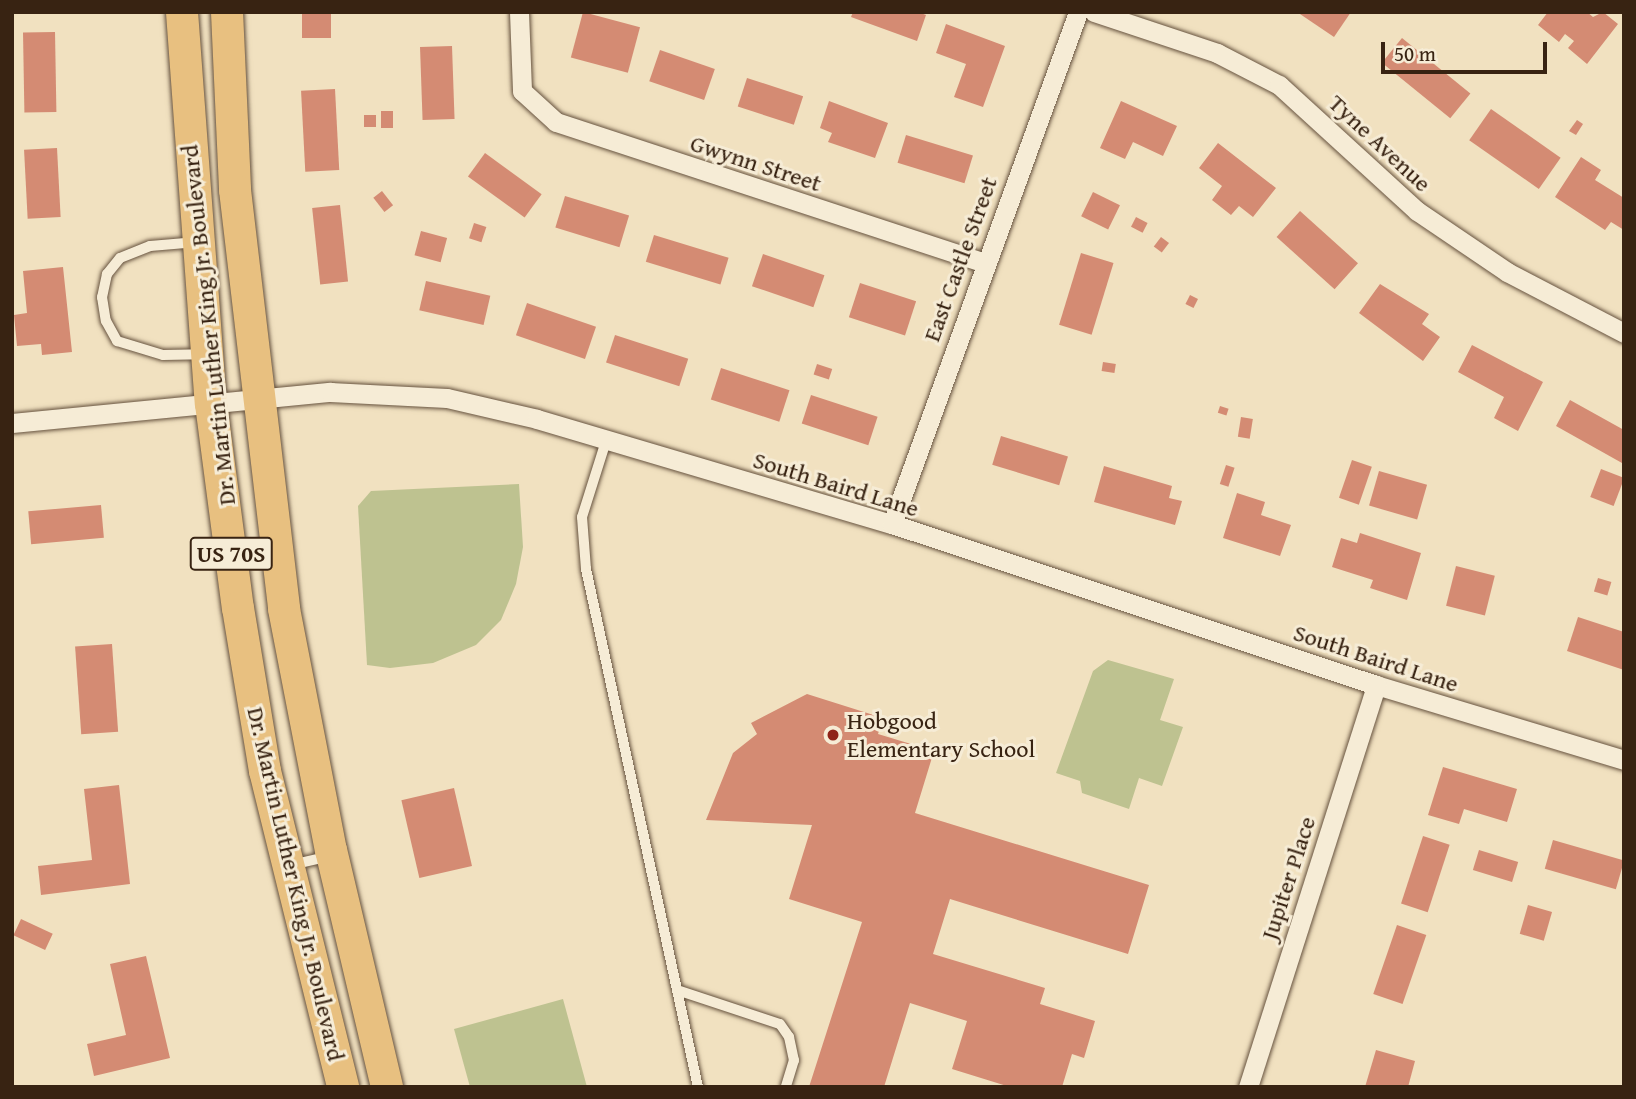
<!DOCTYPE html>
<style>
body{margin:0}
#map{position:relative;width:1636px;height:1099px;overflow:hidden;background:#f1e1c0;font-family:"Gentium Book Plus",serif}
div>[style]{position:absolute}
.green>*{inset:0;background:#bec290}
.building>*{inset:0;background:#d48b73;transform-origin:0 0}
.roads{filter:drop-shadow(0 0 2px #66523e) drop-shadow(0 0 2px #66523e)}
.lane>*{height:10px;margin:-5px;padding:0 5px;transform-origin:5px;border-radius:5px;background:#f6ecd6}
.street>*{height:19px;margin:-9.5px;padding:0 9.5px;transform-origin:9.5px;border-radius:9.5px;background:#f6ecd6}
.primary>*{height:32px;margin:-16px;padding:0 16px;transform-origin:16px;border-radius:16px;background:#e8c080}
.dots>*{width:19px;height:19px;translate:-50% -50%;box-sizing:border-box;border:4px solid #f6ecd6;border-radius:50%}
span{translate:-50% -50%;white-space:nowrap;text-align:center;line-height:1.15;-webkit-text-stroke:6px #f6ecd6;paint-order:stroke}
.shield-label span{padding:2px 5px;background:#f6ecd6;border:2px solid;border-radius:5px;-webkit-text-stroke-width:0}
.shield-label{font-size:23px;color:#382312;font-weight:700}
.street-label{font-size:24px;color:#382312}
.poi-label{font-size:24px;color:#382312}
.left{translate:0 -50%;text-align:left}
.frame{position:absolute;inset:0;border:14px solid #382312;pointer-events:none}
.scale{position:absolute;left:1381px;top:42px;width:166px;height:32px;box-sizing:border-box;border:4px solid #382312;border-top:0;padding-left:9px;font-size:21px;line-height:24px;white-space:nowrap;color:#382312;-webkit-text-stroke:5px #f6ecd6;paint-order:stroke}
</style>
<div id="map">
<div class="green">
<div style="clip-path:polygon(519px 484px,523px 547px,516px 584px,501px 620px,476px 645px,433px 663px,390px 668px,367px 665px,358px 506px,371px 491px)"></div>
<div style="clip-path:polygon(1108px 660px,1174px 679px,1160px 720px,1183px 727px,1162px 786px,1139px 778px,1129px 809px,1082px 793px,1080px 781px,1056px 773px,1093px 671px)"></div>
<div style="clip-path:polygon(563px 999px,587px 1087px,470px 1087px,454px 1029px)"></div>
</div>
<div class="building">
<div style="left:302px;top:12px;width:29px;height:26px"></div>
<div style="left:583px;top:12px;width:59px;height:47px;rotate:15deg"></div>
<div style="clip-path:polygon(853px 12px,918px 12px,926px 15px,917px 41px,851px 17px)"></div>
<div style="clip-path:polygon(1297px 12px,1351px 12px,1334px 37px)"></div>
<div style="clip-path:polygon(1548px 12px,1587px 12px,1593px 17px,1603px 12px,1618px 24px,1587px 64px,1568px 48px,1574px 41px,1565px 34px,1559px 42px,1538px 25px)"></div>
<div style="clip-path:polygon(946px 24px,1005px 46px,983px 107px,954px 97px,966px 64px,936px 53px)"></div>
<div style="left:55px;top:32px;width:80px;height:32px;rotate:89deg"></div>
<div style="left:1402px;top:38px;width:88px;height:32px;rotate:39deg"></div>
<div style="left:452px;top:46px;width:73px;height:32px;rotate:88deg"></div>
<div style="left:660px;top:50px;width:58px;height:33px;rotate:19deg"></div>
<div style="left:747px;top:78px;width:59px;height:30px;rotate:18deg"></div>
<div style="left:335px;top:89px;width:81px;height:34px;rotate:87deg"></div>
<div style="clip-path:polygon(829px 101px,888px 123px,875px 158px,828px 142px,832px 133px,820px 128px)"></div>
<div style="clip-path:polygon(1121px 101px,1177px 126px,1163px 156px,1133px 142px,1125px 159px,1100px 148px)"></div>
<div style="left:1491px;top:109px;width:85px;height:38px;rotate:35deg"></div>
<div style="left:381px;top:111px;width:12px;height:17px"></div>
<div style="left:364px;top:115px;width:12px;height:12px"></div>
<div style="clip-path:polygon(1577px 120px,1583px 124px,1576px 135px,1569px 131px)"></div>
<div style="left:906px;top:135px;width:70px;height:29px;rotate:17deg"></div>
<div style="clip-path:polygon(1218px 143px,1276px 188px,1253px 217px,1239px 206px,1231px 215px,1212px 200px,1222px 186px,1199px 168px)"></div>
<div style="left:57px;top:148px;width:69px;height:33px;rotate:87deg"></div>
<div style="left:485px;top:153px;width:70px;height:29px;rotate:36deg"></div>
<div style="clip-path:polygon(1581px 157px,1601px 170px,1595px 180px,1624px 198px,1624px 230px,1611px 222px,1605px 230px,1555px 197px)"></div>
<div style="left:382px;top:191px;width:18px;height:11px;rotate:52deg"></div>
<div style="left:1093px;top:192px;width:30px;height:27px;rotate:26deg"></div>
<div style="left:565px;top:196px;width:67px;height:33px;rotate:17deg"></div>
<div style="left:340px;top:205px;width:77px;height:28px;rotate:84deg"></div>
<div style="left:1300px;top:211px;width:78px;height:35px;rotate:42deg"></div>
<div style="left:1136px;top:217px;width:13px;height:11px;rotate:27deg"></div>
<div style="left:474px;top:223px;width:13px;height:16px;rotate:18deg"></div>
<div style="left:421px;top:231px;width:27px;height:25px;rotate:15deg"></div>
<div style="left:654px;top:235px;width:78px;height:28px;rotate:17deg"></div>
<div style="left:1161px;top:237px;width:10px;height:12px;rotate:37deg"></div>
<div style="left:1081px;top:253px;width:34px;height:75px;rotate:17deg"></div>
<div style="left:763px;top:254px;width:65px;height:34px;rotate:19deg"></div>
<div style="clip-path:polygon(63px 267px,72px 352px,42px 355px,41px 344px,17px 346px,14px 315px,27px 313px,23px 271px)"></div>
<div style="left:426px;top:281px;width:66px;height:30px;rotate:13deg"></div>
<div style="left:860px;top:283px;width:59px;height:36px;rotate:18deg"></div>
<div style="clip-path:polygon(1380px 284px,1429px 314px,1422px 324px,1440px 337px,1423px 361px,1359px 313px)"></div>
<div style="left:1190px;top:295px;width:9px;height:10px;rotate:27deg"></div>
<div style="left:527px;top:303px;width:73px;height:34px;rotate:19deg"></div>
<div style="left:615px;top:335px;width:77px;height:29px;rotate:18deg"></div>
<div style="clip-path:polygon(1472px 345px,1543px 382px,1518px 431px,1494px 418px,1504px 397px,1458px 372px)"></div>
<div style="left:1103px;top:362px;width:13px;height:9px;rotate:9deg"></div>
<div style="left:817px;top:364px;width:16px;height:11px;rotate:18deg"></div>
<div style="left:721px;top:368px;width:72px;height:33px;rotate:18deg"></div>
<div style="left:811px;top:395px;width:70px;height:30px;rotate:18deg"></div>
<div style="clip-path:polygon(1570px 400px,1624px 430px,1622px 463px,1556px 426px)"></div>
<div style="left:1220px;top:406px;width:9px;height:7px;rotate:18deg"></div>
<div style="left:1241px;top:417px;width:12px;height:20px;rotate:9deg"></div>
<div style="left:1001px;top:436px;width:70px;height:30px;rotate:17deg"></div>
<div style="left:1352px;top:460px;width:21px;height:40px;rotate:19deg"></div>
<div style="left:1226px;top:465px;width:9px;height:20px;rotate:18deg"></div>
<div style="clip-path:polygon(1104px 466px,1172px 486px,1169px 498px,1182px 501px,1175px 525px,1094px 502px)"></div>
<div style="left:1601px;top:469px;width:25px;height:30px;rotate:21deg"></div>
<div style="left:1379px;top:471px;width:50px;height:36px;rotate:16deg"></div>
<div style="clip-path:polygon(1237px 493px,1265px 502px,1261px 515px,1291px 525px,1280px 556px,1223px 538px)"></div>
<div style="left:101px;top:505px;width:33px;height:73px;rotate:85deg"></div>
<div style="clip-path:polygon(1360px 533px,1421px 553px,1407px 600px,1370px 588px,1373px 580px,1332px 567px,1341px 538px,1357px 543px)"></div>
<div style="left:1456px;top:566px;width:40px;height:41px;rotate:14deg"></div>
<div style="left:1598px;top:578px;width:14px;height:14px;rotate:17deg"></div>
<div style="clip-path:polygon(1578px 617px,1624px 632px,1624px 670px,1567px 651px)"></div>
<div style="left:112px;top:644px;width:88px;height:37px;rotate:86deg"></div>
<div style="clip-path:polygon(807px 694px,883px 718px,878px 734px,934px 751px,915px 813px,1149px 885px,1128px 954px,950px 899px,933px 954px,1045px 988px,1040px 1004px,1095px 1021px,1084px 1058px,1072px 1054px,1062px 1087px,1010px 1087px,952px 1069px,967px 1021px,910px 1003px,884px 1087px,809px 1087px,862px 922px,789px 899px,812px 825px,706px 820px,733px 753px,757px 734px,751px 723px)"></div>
<div style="clip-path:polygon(1443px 767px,1517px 789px,1507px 822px,1464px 809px,1459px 824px,1428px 815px)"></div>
<div style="clip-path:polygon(119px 785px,130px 884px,41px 895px,38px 866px,92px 860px,84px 789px)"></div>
<div style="left:454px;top:788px;width:80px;height:54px;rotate:77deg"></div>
<div style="left:1423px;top:836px;width:28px;height:71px;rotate:18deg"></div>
<div style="left:1553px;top:840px;width:74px;height:30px;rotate:16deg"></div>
<div style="left:1479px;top:850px;width:41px;height:21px;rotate:17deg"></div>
<div style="left:1528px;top:905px;width:25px;height:30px;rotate:16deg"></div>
<div style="left:21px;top:919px;width:35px;height:18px;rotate:25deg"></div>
<div style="left:1397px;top:925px;width:31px;height:73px;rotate:19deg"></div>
<div style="clip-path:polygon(146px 956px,170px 1058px,94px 1076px,87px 1044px,126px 1035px,110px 964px)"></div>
<div style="clip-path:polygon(1376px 1050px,1415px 1061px,1408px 1087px,1365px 1087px)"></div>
</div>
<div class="roads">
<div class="lane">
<div style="left:197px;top:242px;width:47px;rotate:175.1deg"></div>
<div style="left:150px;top:246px;width:32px;rotate:158deg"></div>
<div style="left:120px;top:258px;width:21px;rotate:129deg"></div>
<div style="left:107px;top:274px;width:24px;rotate:102deg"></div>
<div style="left:102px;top:297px;width:24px;rotate:81deg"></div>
<div style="left:106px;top:321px;width:23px;rotate:61deg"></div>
<div style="left:117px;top:341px;width:48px;rotate:16.9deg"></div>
<div style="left:163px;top:355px;width:39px;rotate:-1deg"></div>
<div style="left:606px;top:441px;width:80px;rotate:107.5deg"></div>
<div style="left:582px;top:517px;width:52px;rotate:85.6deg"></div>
<div style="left:586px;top:569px;width:530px;rotate:77.8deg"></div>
<div style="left:291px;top:865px;width:37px;rotate:-13deg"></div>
<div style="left:680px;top:991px;width:105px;rotate:18.3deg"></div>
<div style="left:780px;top:1024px;width:16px;rotate:55deg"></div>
<div style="left:789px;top:1037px;width:24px;rotate:78deg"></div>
<div style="left:794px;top:1060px;width:28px;rotate:107deg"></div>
</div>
<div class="street">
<div style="left:519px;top:12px;width:79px;rotate:87.8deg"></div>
<div style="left:522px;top:91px;width:46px;rotate:42.4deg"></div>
<div style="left:556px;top:122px;width:451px;rotate:18.2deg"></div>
<div style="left:1094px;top:12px;width:130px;rotate:18.4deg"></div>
<div style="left:1217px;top:53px;width:70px;rotate:27.3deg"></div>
<div style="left:1279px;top:85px;width:187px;rotate:42.4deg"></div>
<div style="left:1417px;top:211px;width:109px;rotate:34.1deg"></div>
<div style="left:1507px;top:272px;width:132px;rotate:27.5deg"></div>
<div style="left:12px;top:423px;width:320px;rotate:-5.6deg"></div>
<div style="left:330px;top:392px;width:117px;rotate:2.9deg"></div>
<div style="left:447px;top:398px;width:92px;rotate:13.1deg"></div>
<div style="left:537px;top:419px;width:370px;rotate:16.5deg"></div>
<div style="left:892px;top:524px;width:510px;rotate:18.4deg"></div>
<div style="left:1376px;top:685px;width:259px;rotate:16.8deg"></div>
<div style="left:892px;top:524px;width:545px;rotate:-70.03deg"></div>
<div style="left:1248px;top:1087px;width:422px;rotate:-72.3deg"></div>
</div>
<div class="primary">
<div style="left:182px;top:12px;width:393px;rotate:85.8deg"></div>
<div style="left:211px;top:404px;width:206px;rotate:82.5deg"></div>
<div style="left:238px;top:608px;width:165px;rotate:80.6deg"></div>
<div style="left:265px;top:771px;width:325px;rotate:76.1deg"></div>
<div style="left:227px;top:12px;width:178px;rotate:87.4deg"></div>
<div style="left:235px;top:190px;width:422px;rotate:83.3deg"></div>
<div style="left:284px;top:609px;width:246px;rotate:79deg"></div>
<div style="left:331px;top:850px;width:244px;rotate:76.7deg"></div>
</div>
</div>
<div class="dots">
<div style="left:833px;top:735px;background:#8f2418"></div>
</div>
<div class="shield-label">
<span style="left:231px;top:554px">US 70S</span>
</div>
<div class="street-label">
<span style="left:1380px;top:143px;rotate:43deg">Tyne Avenue</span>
<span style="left:756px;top:163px;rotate:18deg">Gwynn Street</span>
<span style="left:960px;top:259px;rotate:-70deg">East Castle Street</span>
<span style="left:208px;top:325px;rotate:-96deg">Dr. Martin Luther King Jr. Boulevard</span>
<span style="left:836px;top:484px;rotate:17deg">South Baird Lane</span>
<span style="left:1376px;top:658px;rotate:18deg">South Baird Lane</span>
<span style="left:1288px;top:878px;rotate:-72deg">Jupiter Place</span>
<span style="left:296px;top:884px;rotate:77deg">Dr. Martin Luther King Jr. Boulevard</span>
</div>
<div class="poi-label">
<span class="left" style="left:847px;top:735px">Hobgood<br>Elementary School</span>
</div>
<div class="frame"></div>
<div class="scale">50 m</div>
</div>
